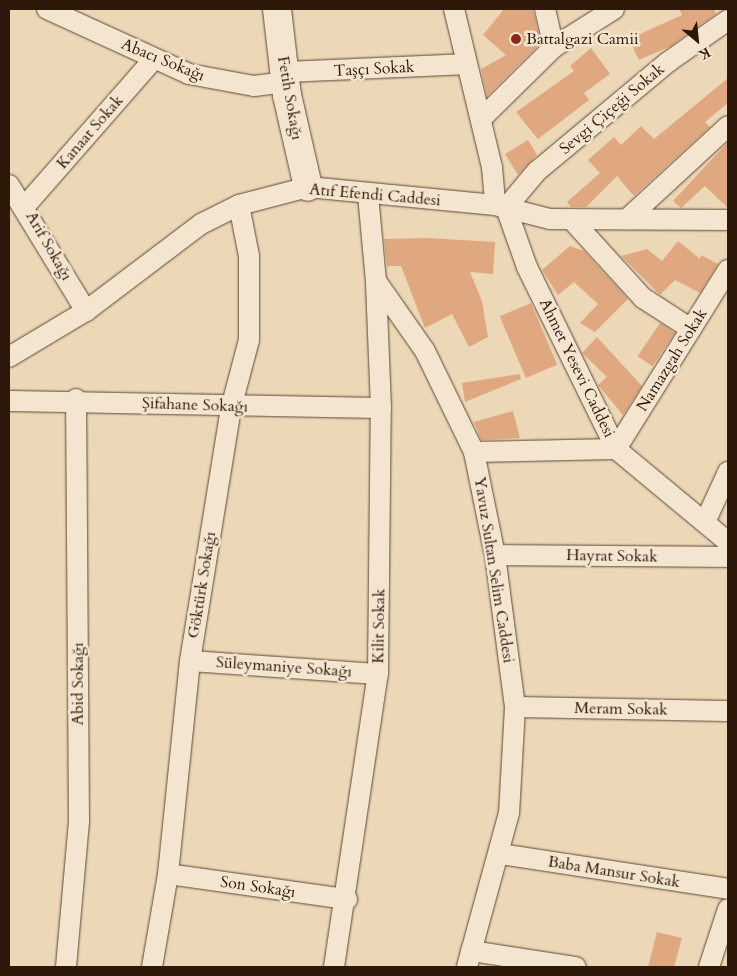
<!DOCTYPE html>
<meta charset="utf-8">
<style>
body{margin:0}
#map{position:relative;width:737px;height:976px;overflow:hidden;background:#ecd7b7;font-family:Cardo,serif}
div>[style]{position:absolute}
.building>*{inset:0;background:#e0a880;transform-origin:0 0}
.roads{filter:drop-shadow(0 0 1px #5e4835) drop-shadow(0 0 1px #5e4835)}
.street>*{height:20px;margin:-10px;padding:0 10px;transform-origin:10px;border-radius:10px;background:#f3e5d0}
.secondary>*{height:28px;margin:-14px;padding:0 14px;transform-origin:14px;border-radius:14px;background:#f3e5d0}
.dots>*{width:14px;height:14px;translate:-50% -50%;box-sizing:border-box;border:2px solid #f3e5d0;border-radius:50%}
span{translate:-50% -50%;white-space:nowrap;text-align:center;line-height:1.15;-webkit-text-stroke:5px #f3e5d0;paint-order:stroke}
.poi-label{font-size:16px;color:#2e180a}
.left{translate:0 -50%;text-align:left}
.street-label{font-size:16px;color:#2e180a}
.frame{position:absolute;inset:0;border:10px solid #2e180a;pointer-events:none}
.north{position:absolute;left:672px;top:15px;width:50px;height:50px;-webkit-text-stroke:4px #f3e5d0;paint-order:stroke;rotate:152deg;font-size:14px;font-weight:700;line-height:20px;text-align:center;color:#2e180a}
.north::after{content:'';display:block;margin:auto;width:18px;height:22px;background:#2e180a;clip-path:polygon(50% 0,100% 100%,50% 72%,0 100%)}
</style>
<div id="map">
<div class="building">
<div style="clip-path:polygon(504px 9px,533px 9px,541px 43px,487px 96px,481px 69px,506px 55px,483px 35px)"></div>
<div style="clip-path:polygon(679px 9px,714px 9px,716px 14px,671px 46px,639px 60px,629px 39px,682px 15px)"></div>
<div style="clip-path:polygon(591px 48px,610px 74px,584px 93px,589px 100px,538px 139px,516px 112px,574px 71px,570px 66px)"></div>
<div style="clip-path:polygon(728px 78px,728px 103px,705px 122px,710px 127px,634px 196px,617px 176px,586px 207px,571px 207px,567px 202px,600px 173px,588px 160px,614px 137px,621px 145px,641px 126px,654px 139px)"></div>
<div style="clip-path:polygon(528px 140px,537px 155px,518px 175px,505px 154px)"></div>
<div style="clip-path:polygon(728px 142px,728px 208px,705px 186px,681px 208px,673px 201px)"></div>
<div style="clip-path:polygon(428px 238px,495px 242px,493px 274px,470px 272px,482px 301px,488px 337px,469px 347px,452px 314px,425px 328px,401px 266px,387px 266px,384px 239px)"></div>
<div style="clip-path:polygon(678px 241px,700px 259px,701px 255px,718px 264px,700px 293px,675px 280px,660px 295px,621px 256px,647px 249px,662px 261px)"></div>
<div style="clip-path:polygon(570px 246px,584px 251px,628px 299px,595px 332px,580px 323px,598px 304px,574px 282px,558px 295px,542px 270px)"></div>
<div style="left:531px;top:303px;width:67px;height:34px;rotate:67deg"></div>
<div style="left:660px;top:323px;width:18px;height:40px;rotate:34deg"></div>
<div style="clip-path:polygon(597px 337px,642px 386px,623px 415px,598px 385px,607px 377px,582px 353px)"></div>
<div style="clip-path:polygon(520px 374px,521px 379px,465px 402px,462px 383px)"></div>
<div style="clip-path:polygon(513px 411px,520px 438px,481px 440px,474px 422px)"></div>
<div style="clip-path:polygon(657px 932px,682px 938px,674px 967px,648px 967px)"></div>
</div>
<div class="roads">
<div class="street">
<div style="left:47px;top:9px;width:156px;rotate:24.6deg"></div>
<div style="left:189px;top:74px;width:66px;rotate:10.5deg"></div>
<div style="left:254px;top:86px;width:31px;rotate:-7deg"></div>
<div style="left:454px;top:9px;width:163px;rotate:76.5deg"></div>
<div style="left:492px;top:167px;width:38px;rotate:85deg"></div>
<div style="left:545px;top:9px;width:39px;rotate:77deg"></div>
<div style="left:728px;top:20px;width:73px;rotate:145deg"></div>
<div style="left:668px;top:62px;width:170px;rotate:140.2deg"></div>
<div style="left:537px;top:171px;width:48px;rotate:130deg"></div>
<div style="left:506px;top:208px;width:63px;rotate:70.4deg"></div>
<div style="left:527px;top:267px;width:203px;rotate:63.9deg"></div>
<div style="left:616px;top:449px;width:146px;rotate:39.7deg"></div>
<div style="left:284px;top:72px;width:181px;rotate:-2.5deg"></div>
<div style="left:481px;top:119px;width:103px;rotate:-44.6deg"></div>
<div style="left:554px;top:47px;width:71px;rotate:-32.3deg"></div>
<div style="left:9px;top:185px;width:148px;rotate:58.6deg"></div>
<div style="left:368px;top:195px;width:86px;rotate:84.7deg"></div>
<div style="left:376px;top:281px;width:85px;rotate:55deg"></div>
<div style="left:425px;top:351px;width:112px;rotate:64.1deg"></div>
<div style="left:474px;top:452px;width:105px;rotate:78.5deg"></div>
<div style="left:495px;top:555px;width:153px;rotate:82.5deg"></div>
<div style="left:515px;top:707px;width:106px;rotate:93.2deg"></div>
<div style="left:509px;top:813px;width:160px;rotate:105.3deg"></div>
<div style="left:26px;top:205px;width:194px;rotate:-48.8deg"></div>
<div style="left:571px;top:219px;width:107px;rotate:47.7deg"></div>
<div style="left:643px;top:298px;width:57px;rotate:32.9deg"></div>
<div style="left:627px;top:219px;width:137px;rotate:-42.6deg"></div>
<div style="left:9px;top:357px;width:90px;rotate:-30.9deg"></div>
<div style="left:86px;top:311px;width:144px;rotate:-37.1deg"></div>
<div style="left:201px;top:224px;width:42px;rotate:-26.6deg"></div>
<div style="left:239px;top:205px;width:71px;rotate:-14.6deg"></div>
<div style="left:308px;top:187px;width:188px;rotate:5.5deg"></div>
<div style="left:495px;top:205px;width:57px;rotate:14.3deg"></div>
<div style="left:550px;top:219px;width:178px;rotate:0.3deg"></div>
<div style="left:9px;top:401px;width:372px;rotate:1.1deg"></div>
<div style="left:474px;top:452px;width:142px;rotate:-1.2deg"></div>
<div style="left:616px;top:449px;width:211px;rotate:-58deg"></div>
<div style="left:706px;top:520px;width:53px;rotate:-65.4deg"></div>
<div style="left:495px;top:555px;width:233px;rotate:0.5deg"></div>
<div style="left:190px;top:661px;width:188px;rotate:4deg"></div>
<div style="left:515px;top:707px;width:213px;rotate:1.1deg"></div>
<div style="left:500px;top:854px;width:231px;rotate:8.7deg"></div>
<div style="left:168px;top:874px;width:181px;rotate:8deg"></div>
<div style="left:471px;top:951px;width:106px;rotate:8.7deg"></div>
<div style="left:66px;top:967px;width:147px;rotate:-84.9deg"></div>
<div style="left:79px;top:821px;width:422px;rotate:-90.4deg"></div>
<div style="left:152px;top:967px;width:94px;rotate:-80.2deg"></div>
<div style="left:168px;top:874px;width:214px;rotate:-84.1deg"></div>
<div style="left:190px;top:661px;width:256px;rotate:-80.8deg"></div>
<div style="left:231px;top:408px;width:70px;rotate:-75.2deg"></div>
<div style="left:249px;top:340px;width:84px;rotate:-90deg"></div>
<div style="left:249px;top:256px;width:52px;rotate:-101.1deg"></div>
<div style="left:334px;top:967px;width:296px;rotate:-81.5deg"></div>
<div style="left:378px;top:674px;width:266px;rotate:-89.4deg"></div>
<div style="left:381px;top:408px;width:127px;rotate:-92.3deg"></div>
<div style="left:709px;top:967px;width:61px;rotate:-71.9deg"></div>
</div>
<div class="secondary">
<div style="left:277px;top:9px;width:87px;rotate:83.4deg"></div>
<div style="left:287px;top:95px;width:94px;rotate:77.1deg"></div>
</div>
</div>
<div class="dots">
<div style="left:516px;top:39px;background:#8f2418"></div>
</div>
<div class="poi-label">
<span class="left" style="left:526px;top:39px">Battalgazi Camii</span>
</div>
<div class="street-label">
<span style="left:163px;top:60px;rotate:22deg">Abacı Sokağı</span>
<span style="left:374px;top:69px;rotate:-3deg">Taşçı Sokak</span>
<span style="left:290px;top:98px;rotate:80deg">Fetih Sokağı</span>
<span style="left:612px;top:109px;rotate:-40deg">Sevgi Çiçeği Sokak</span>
<span style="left:90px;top:132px;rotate:-49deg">Kanaat Sokak</span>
<span style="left:375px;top:195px;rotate:5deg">Atıf Efendi Caddesi</span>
<span style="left:49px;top:246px;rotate:60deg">Arif Sokağı</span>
<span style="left:672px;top:360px;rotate:-58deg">Namazgah Sokak</span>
<span style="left:577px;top:368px;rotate:64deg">Ahmet Yesevi Caddesi</span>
<span style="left:195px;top:405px;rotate:2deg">Şifahane Sokağı</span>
<span style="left:612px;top:556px;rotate:1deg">Hayrat Sokak</span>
<span style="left:494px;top:570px;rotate:81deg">Yavuz Sultan Selim Caddesi</span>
<span style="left:202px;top:585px;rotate:-81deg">Göktürk Sokağı</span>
<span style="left:379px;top:626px;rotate:-89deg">Kilit Sokak</span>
<span style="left:284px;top:667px;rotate:4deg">Süleymaniye Sokağı</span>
<span style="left:78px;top:684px;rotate:-90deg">Abid Sokağı</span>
<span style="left:621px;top:709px;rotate:1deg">Meram Sokak</span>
<span style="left:614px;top:872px;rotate:9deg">Baba Mansur Sokak</span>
<span style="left:258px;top:887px;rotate:8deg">Son Sokağı</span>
</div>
<div class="frame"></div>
<div class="north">K</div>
</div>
